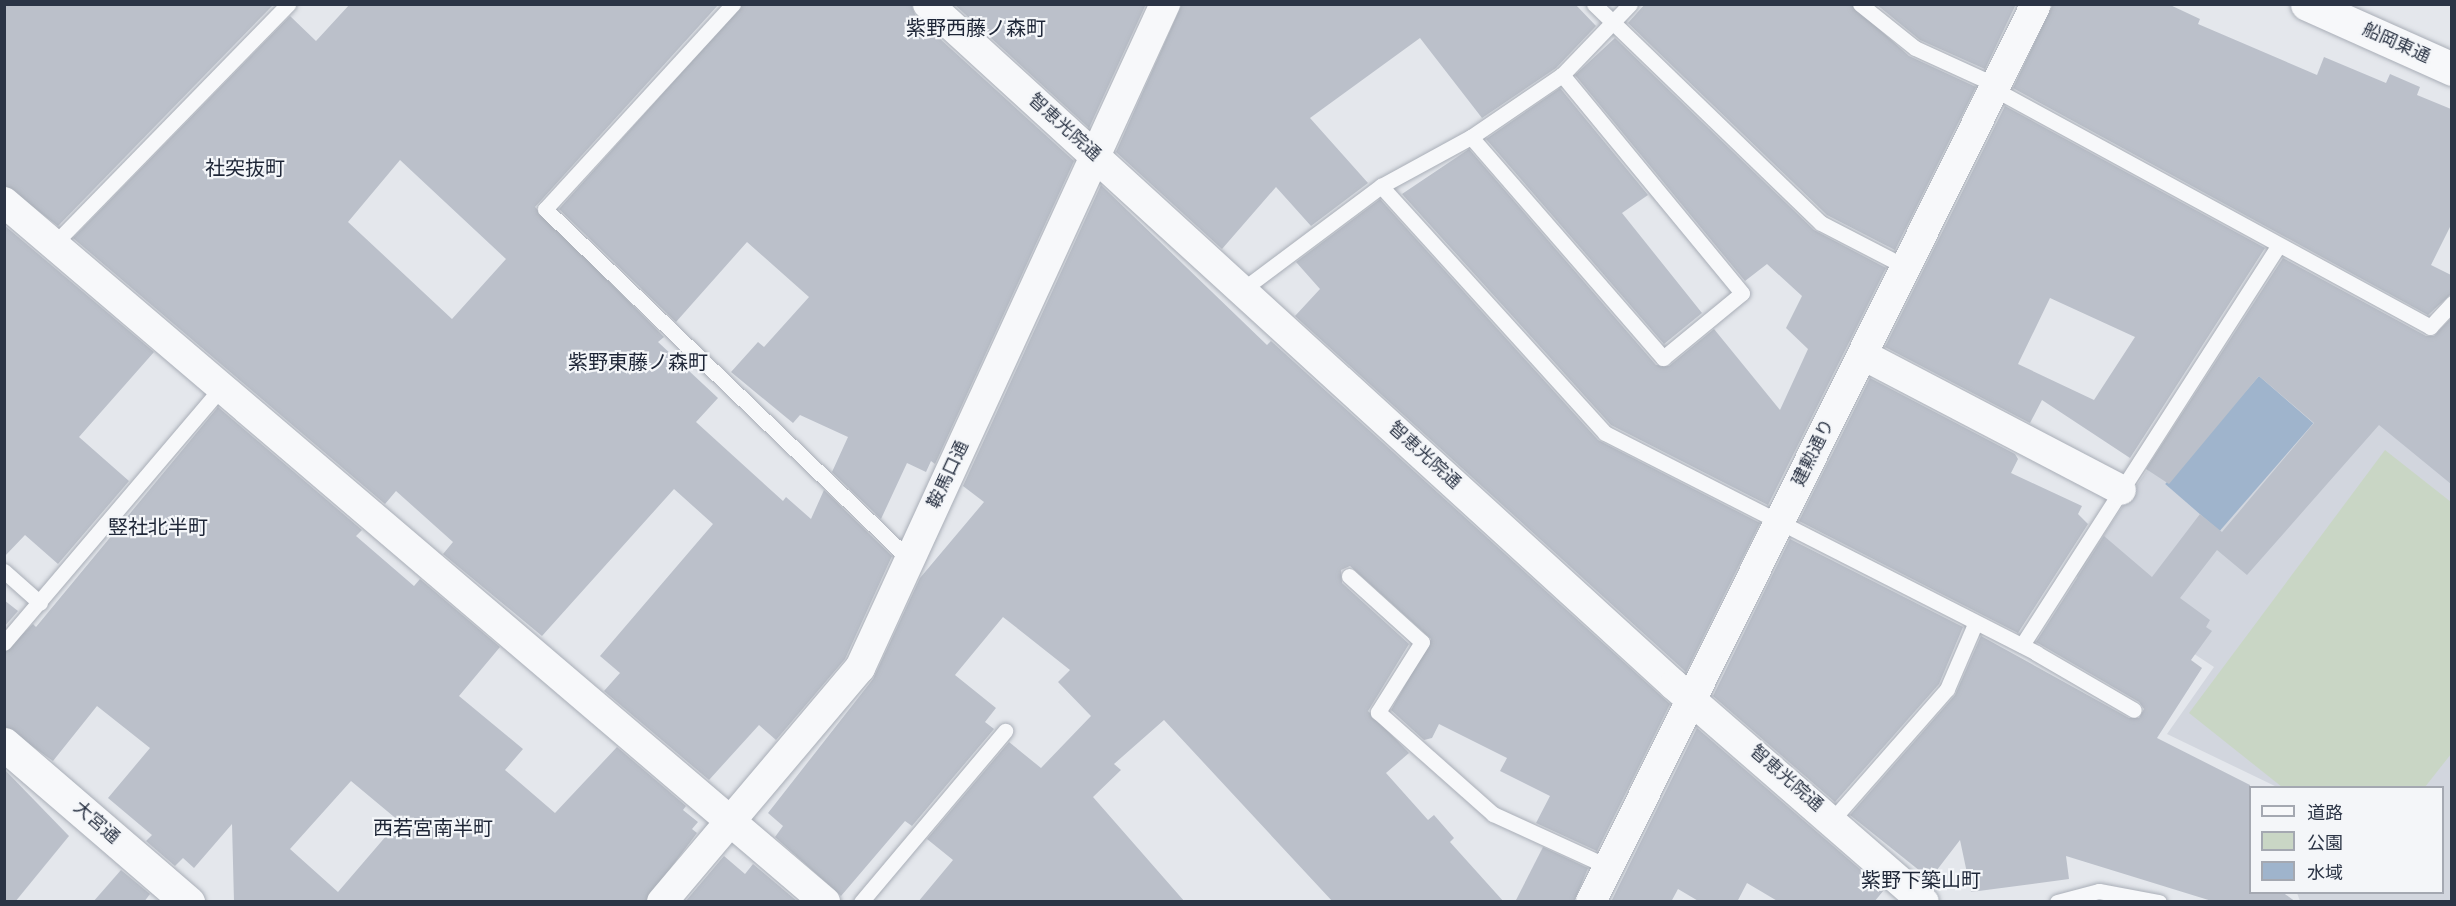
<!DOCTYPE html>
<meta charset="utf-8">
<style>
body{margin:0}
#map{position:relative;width:2456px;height:906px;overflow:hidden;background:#e4e7ec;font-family:"Alegreya Sans","Noto Sans JP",sans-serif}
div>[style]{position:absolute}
.built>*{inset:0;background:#d2d6de}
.green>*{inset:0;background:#c9d6c5}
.water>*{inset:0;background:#9fb4cc;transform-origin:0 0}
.building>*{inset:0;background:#bbc0ca}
.roads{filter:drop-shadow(0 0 2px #a9aeb7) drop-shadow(0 0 2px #a9aeb7)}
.service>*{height:15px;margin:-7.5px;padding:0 7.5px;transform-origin:7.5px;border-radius:7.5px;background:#f7f8fa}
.minor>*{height:30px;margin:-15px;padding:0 15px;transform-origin:15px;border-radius:15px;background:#f7f8fa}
.tertiary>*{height:33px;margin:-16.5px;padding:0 16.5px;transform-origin:16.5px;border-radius:16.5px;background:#f7f8fa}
span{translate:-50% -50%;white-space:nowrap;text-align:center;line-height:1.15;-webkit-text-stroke:4.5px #f4f6f9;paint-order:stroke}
.street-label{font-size:18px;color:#2b3445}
.neighbourhood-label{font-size:20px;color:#1d2536}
.frame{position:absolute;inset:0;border:6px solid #2b3445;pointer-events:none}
.legend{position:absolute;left:2249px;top:786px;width:195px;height:108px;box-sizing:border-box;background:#f4f6f9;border:2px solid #a4a8b1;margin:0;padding:8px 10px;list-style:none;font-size:18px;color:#2b3445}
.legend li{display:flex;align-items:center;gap:12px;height:30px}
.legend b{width:30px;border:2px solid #a4a8b1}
</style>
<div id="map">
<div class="built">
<div style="clip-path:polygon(2451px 326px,2451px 901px,2300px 901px,2297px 893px,2442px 892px,2442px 788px,2277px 787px,2167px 734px,2214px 667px,2076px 576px,2240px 332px,2366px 435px)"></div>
</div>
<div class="green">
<div style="clip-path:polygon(2385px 450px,2451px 502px,2451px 754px,2425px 787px,2282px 787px,2189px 713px)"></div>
</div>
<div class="water">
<div style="left:2259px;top:376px;width:72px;height:143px;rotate:41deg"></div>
</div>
<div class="building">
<div style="clip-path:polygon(4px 4px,274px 4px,58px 226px,4px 185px)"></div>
<div style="clip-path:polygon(evenodd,350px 4px,719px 4px,535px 207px,664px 337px,658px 342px,718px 398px,696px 422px,783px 501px,786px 497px,811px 519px,824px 490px,892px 556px,845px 659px,776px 740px,759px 725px,709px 780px,604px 691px,620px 673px,600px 656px,713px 524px,674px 489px,542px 636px,443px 554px,453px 542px,396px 491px,385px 504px,73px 238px,290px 16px,316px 41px,350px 4px,400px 160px,506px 259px,452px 319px,348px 222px,400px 160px)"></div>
<div style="clip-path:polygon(743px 4px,911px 4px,916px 17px,1074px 161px,935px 464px,931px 461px,926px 472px,907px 463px,881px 519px,832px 472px,848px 437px,800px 415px,793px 423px,731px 372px,758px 342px,764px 347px,809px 297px,747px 242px,676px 322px,559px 209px)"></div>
<div style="clip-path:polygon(954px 4px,1146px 4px,1089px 128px)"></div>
<div style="clip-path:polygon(1182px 4px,1575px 4px,1596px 26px,1556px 68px,1482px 118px,1420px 38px,1310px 118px,1368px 183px,1311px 226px,1276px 187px,1222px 249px,1116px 152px)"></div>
<div style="clip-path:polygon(1645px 4px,1851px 4px,1909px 56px,1976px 87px,1895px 250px,1827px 215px,1628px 23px)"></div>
<div style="clip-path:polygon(1876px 4px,2016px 4px,1985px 69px,1920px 40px)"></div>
<div style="clip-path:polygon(2053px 4px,2168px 4px,2200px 19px,2198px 24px,2317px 75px,2324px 57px,2386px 83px,2390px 74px,2420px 87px,2417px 95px,2451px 109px,2451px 225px,2431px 265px,2451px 275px,2451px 294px,2428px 315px,2013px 88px)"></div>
<div style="clip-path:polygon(1615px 38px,1814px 230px,1886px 268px,1768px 505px,1611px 425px,1402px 194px,1469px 149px,1656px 365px,1669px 366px,1714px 329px,1780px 410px,1808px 349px,1786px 328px,1802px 296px,1767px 264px,1745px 281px,1575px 75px)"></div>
<div style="clip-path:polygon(1560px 88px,1648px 195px,1622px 213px,1702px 313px,1664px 344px,1486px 139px)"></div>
<div style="clip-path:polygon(evenodd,2005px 106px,2265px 248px,2130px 458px,2042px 400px,2030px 423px,1885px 347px,2005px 106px,2050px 298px,2135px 337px,2094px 400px,2018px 364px,2050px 298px)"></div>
<div style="clip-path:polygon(1101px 185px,1267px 345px,1271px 341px,1670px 704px,1597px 851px,1536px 823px,1550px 796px,1500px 771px,1507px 758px,1439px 724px,1432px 738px,1424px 740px,1391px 710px,1431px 639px,1350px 566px,1341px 570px,1342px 583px,1409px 644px,1368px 711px,1409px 753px,1386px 773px,1428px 820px,1434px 815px,1454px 838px,1450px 842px,1504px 902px,1333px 902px,1164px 720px,1114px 764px,1121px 770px,1093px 797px,1185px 902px,918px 902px,953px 860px,927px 839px,1009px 742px,1041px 768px,1091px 716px,1058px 682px,1070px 670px,1003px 617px,955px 675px,996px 708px,985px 722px,994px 729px,912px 826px,905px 821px,841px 896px,775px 837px,783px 826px,768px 813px,873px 679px,920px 578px,984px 502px,963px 486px)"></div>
<div style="clip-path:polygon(1380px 199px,1598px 440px,1760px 523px,1686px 672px,1295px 316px,1320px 289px,1296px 262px)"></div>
<div style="clip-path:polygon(4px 225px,154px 352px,79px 437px,129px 481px,58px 564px,25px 535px,4px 557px)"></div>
<div style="clip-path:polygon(2283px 258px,2426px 336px,2434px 336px,2451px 318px,2451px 484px,2379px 425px,2247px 575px,2217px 550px,2180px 598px,2210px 620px,2206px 627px,2212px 631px,2191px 660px,2202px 668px,2157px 738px,2250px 785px,2250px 892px,2282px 892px,2296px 902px,2215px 902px,2066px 856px,2069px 879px,1971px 892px,1960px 840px,1930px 879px,1850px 815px,1955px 695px,1981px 636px,2129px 718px,2139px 718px,2144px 709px,2139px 702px,2036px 642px,2104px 536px,2152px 577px,2200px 514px,2222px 532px,2314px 423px,2259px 376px,2169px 484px,2146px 469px)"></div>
<div style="clip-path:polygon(1870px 378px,2015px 454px,2018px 459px,2011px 473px,2082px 506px,2078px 514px,2088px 524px,2018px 633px,1799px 521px)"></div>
<div style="clip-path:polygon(evenodd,218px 407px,362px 530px,356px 536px,414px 586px,420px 579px,500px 647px,459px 696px,523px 749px,505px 770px,555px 813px,617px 747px,686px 806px,683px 810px,698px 822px,692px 829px,697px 833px,645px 902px,234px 902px,232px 824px,194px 868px,183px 858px,175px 866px,146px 841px,152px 835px,108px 798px,150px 748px,97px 706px,53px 761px,4px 726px,4px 652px,33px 624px,36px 627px,218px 407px,351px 781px,399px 821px,338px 892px,290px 849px,351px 781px)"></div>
<div style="clip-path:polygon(1790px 539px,1963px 627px,1939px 684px,1835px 802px,1713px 696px)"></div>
<div style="clip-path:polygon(4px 600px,18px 611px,4px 627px)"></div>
<div style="clip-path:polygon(1697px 728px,1884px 890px,1874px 902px,1779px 902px,1747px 883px,1737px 902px,1700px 902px,1678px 889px,1671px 902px,1611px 902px)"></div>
<div style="clip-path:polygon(4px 769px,69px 836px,15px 902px,4px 902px)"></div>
<div style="clip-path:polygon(1543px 847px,1588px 868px,1574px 902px,1515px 902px)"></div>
<div style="clip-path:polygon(724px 856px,745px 874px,753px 864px,798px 902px,685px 902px)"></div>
<div style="clip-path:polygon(121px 870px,150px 894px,144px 902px,93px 902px)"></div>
</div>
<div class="roads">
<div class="service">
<div style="left:733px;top:4px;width:278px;rotate:132.5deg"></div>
<div style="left:545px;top:209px;width:506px;rotate:43.88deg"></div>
<div style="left:1594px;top:4px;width:315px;rotate:44deg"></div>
<div style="left:1821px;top:223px;width:96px;rotate:27.4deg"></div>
<div style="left:1860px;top:4px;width:70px;rotate:38.7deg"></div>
<div style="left:1915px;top:48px;width:89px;rotate:24.6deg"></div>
<div style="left:1994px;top:89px;width:497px;rotate:28.6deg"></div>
<div style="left:2430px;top:327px;width:33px;rotate:-47deg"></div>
<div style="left:1471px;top:137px;width:293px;rotate:49deg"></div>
<div style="left:1663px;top:358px;width:102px;rotate:-39.4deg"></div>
<div style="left:1742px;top:293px;width:283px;rotate:-129.5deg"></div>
<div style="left:1381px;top:186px;width:333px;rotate:47.8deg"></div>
<div style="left:1605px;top:433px;width:484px;rotate:27deg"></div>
<div style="left:2036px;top:653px;width:113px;rotate:30.2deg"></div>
<div style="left:53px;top:245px;width:337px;rotate:-45.7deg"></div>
<div style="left:1242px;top:290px;width:174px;rotate:-36.8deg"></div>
<div style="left:1381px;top:186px;width:102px;rotate:-28.6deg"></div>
<div style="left:1471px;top:137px;width:110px;rotate:-34.3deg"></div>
<div style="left:1562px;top:75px;width:98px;rotate:-46.2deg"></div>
<div style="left:4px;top:571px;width:48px;rotate:41.6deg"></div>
<div style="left:1349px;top:576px;width:98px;rotate:42.1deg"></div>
<div style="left:1422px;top:642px;width:83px;rotate:122.2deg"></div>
<div style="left:1378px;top:712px;width:154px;rotate:41.6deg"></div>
<div style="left:1493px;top:814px;width:128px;rotate:24.6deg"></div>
<div style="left:4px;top:643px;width:332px;rotate:-49.6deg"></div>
<div style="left:2022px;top:645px;width:475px;rotate:-57.3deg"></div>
<div style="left:1832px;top:820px;width:174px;rotate:-48.7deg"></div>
<div style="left:1947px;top:689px;width:71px;rotate:-66.7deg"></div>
<div style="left:861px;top:902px;width:224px;rotate:-49.9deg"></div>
<div style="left:2057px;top:902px;width:43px;rotate:-14.7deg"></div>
<div style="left:2099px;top:891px;width:61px;rotate:10.4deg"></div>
</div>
<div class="minor">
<div style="left:928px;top:4px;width:1010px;rotate:42.39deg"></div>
<div style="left:1674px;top:685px;width:331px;rotate:41deg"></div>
<div style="left:4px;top:202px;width:1079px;rotate:40.45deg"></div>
<div style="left:1863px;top:355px;width:291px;rotate:27.6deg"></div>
<div style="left:662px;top:902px;width:307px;rotate:-49.8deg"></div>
<div style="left:860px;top:668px;width:731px;rotate:-65.33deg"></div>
<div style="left:1591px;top:902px;width:1002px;rotate:-63.64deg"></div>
</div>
<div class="tertiary">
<div style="left:2307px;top:4px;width:159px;rotate:24.1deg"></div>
<div style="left:4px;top:744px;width:243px;rotate:40.7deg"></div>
</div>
</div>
<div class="street-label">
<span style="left:2396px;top:44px;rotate:24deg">船岡東通</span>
<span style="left:1064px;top:128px;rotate:42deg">智恵光院通</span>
<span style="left:1814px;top:453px;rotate:-64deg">建勲通り</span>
<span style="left:1424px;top:456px;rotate:42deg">智恵光院通</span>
<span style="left:949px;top:475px;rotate:-65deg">鞍馬口通</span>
<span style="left:1786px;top:779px;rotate:41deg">智恵光院通</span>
<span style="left:96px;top:823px;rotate:41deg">大宮通</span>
</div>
<div class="neighbourhood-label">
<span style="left:976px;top:29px">紫野西藤ノ森町</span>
<span style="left:245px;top:169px">社突抜町</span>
<span style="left:638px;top:363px">紫野東藤ノ森町</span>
<span style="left:158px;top:528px">竪社北半町</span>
<span style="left:433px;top:829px">西若宮南半町</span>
<span style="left:1921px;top:881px">紫野下築山町</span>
</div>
<div class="frame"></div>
<ul class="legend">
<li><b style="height:8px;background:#f7f8fa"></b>道路</li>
<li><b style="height:16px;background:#c9d6c5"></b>公園</li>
<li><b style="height:16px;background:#9fb4cc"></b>水域</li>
</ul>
</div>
